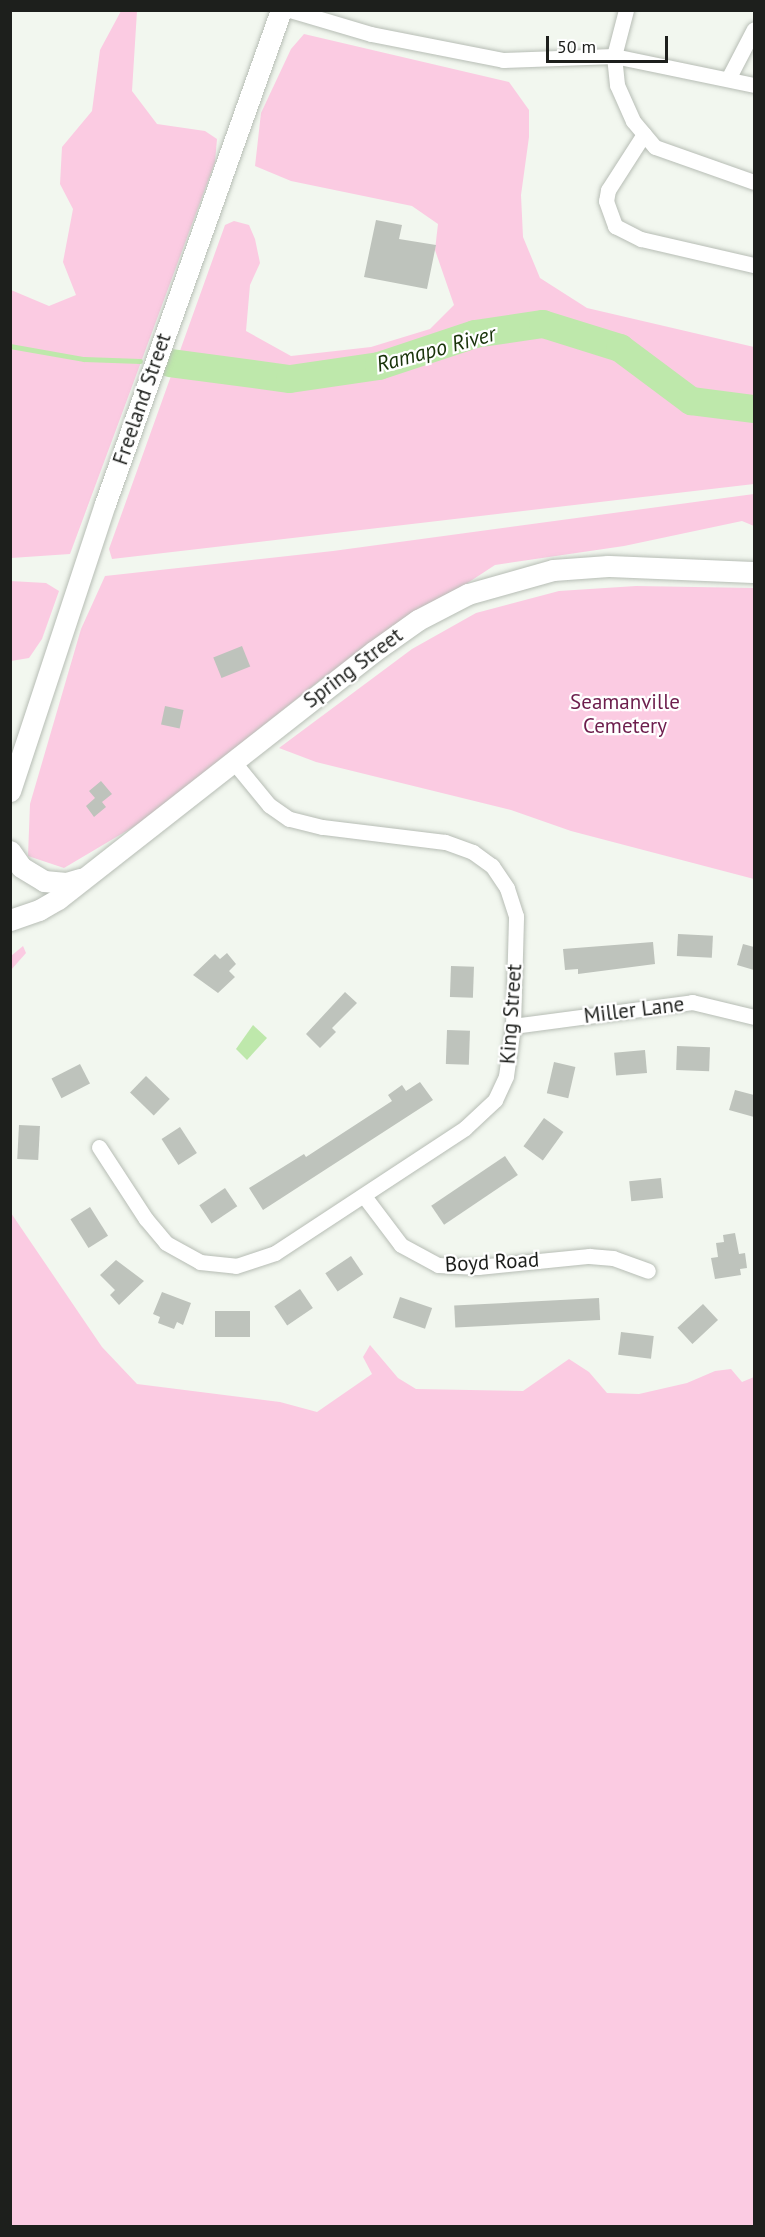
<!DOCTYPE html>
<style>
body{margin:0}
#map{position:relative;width:765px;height:2237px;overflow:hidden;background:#f2f7ef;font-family:"PT Sans",sans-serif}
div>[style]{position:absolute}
.green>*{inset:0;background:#fbcbe2}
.water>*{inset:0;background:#bee8ab}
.stream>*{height:4.5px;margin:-2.25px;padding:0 2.25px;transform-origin:2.25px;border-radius:2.25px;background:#bee8ab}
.river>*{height:28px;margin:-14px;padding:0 14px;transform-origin:14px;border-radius:14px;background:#bee8ab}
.building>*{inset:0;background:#bec3bc;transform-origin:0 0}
.roads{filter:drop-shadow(0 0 2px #b7bdb5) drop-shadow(0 0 2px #b7bdb5)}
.street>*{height:15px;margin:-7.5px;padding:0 7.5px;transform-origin:7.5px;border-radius:7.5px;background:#fff}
.secondary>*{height:21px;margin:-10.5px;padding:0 10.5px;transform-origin:10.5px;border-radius:10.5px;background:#fff}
span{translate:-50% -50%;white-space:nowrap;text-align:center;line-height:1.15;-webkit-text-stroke:4.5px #fff;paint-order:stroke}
.street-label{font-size:21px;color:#1d1f1c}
.park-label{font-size:21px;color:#6d1e4d}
.water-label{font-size:22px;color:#183309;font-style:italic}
.frame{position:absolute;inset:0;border:12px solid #1d1f1c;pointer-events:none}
.scale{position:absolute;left:546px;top:36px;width:122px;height:27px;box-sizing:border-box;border:3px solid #1d1f1c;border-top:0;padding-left:8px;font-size:18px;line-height:21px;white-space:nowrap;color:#1d1f1c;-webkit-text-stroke:4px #fff;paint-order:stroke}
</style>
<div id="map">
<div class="green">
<div style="clip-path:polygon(121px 11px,137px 11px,132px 91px,157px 124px,205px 131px,217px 139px,215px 162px,70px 554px,11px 558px,11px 290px,49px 306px,76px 295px,63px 262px,73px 209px,60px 184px,62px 147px,92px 111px,100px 50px)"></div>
<div style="clip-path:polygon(304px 34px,509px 82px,529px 110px,529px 137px,521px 195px,523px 237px,540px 278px,587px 308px,754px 347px,754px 484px,112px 559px,109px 549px,225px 225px,234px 221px,249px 225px,255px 239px,260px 263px,250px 285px,246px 331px,291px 356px,371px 347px,430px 329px,454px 305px,435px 250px,438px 224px,412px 206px,291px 181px,255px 166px,261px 113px,291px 49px)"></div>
<div style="clip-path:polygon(754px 494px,754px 526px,742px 521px,624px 546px,495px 565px,324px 677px,145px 820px,64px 868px,28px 856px,30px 804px,81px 629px,105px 576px,333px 551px)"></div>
<div style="clip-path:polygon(10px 581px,46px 583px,59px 591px,42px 639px,29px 658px,11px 661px)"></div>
<div style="clip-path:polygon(636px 586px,754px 588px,754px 879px,571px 831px,511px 810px,316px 762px,279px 748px,412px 649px,476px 613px,559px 591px)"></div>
<div style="clip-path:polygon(23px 946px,26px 953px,11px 970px,11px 956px)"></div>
<div style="clip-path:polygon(11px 1213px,102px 1347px,137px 1384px,280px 1402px,317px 1412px,372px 1374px,363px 1357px,370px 1345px,398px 1378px,416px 1389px,523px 1391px,569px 1359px,589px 1372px,607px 1393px,639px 1394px,687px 1383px,715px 1371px,731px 1369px,742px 1382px,754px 1377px,754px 2226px,11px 2226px)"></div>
</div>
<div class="water">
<div style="clip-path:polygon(253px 1025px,267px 1038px,247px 1060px,236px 1049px)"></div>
</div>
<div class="stream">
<div style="left:10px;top:346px;width:75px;rotate:10deg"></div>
<div style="left:84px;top:359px;width:56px;rotate:2deg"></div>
</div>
<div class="river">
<div style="left:170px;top:363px;width:121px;rotate:7.6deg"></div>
<div style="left:290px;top:379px;width:90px;rotate:-8.3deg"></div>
<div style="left:379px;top:366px;width:101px;rotate:-18.4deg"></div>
<div style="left:475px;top:334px;width:69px;rotate:-8.4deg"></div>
<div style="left:543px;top:324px;width:81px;rotate:17.3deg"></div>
<div style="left:620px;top:348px;width:89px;rotate:36.7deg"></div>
<div style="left:691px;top:401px;width:64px;rotate:7.2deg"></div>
</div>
<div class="building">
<div style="clip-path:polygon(376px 220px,402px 225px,399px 239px,436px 245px,427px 289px,364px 277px)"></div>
<div style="left:242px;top:646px;width:22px;height:31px;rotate:68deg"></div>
<div style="left:165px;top:706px;width:19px;height:19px;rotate:12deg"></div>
<div style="clip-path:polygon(101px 781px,112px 794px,102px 802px,106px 807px,94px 817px,86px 806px,95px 798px,89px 791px)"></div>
<div style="left:678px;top:934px;width:35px;height:22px;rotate:3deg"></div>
<div style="clip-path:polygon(653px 942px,655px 964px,578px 974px,578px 969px,565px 970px,563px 949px)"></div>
<div style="clip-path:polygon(743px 944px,754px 947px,754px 970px,737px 965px)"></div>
<div style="clip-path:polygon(227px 953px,236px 964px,229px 971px,235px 977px,218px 993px,193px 975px,215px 954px,220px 959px)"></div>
<div style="left:451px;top:966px;width:23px;height:31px;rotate:2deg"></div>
<div style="clip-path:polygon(345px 992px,357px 1003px,332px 1028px,336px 1032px,320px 1048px,306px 1034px)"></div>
<div style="left:447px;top:1030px;width:23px;height:34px;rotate:2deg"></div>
<div style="left:677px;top:1046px;width:33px;height:24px;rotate:2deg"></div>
<div style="left:645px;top:1050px;width:23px;height:31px;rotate:85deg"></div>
<div style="left:554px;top:1062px;width:22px;height:32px;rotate:13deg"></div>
<div style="left:80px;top:1064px;width:22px;height:32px;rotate:63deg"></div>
<div style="left:146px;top:1076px;width:33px;height:23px;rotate:44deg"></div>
<div style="clip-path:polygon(420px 1082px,433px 1100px,263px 1210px,249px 1188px,304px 1154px,306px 1157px,392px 1101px,388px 1095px,402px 1085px,406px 1091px)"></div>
<div style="clip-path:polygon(735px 1090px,754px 1095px,754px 1117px,729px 1110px)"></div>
<div style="left:544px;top:1118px;width:24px;height:35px;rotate:36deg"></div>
<div style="left:19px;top:1125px;width:21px;height:34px;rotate:3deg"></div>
<div style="left:180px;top:1127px;width:31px;height:22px;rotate:57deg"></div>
<div style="left:505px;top:1156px;width:23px;height:89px;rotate:56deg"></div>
<div style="left:661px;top:1178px;width:20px;height:32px;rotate:84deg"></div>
<div style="left:225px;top:1188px;width:22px;height:31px;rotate:56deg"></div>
<div style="left:90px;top:1207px;width:34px;height:23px;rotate:58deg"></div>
<div style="clip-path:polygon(735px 1233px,739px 1254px,745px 1253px,747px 1268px,740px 1269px,741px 1275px,715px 1279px,711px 1258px,718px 1257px,716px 1243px,724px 1242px,723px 1235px)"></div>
<div style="left:351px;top:1256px;width:22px;height:31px;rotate:56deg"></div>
<div style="clip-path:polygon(116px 1260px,144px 1281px,119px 1305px,110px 1295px,115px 1290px,100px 1275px)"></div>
<div style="left:300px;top:1289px;width:23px;height:31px;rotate:56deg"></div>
<div style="clip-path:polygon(162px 1292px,191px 1303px,183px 1325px,177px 1322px,174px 1329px,158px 1323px,160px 1317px,153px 1314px)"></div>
<div style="left:400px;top:1297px;width:34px;height:22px;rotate:19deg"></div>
<div style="left:599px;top:1298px;width:22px;height:145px;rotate:87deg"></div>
<div style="left:703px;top:1304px;width:22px;height:35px;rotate:47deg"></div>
<div style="left:215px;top:1311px;width:35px;height:26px"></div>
<div style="left:621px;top:1332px;width:33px;height:23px;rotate:7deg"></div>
</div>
<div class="roads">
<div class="street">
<div style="left:290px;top:10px;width:84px;rotate:16.5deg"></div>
<div style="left:371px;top:34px;width:135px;rotate:11.1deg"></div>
<div style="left:503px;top:60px;width:111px;rotate:-2.1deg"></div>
<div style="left:614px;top:56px;width:143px;rotate:11.7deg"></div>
<div style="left:626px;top:10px;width:48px;rotate:104.6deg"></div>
<div style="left:614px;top:56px;width:29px;rotate:84deg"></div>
<div style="left:617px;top:85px;width:39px;rotate:66deg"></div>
<div style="left:633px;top:121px;width:34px;rotate:50deg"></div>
<div style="left:655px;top:147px;width:105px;rotate:19.5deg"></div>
<div style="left:728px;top:79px;width:56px;rotate:-62.5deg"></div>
<div style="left:644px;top:134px;width:67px;rotate:122.7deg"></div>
<div style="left:608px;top:190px;width:11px;rotate:100deg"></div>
<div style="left:606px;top:201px;width:27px;rotate:70deg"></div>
<div style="left:615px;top:226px;width:29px;rotate:27deg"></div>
<div style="left:641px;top:239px;width:116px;rotate:13deg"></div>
<div style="left:513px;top:1026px;width:181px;rotate:-7.6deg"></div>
<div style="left:692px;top:1002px;width:64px;rotate:13.6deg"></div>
<div style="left:99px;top:1147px;width:86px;rotate:56.9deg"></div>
<div style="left:146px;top:1219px;width:31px;rotate:50deg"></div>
<div style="left:166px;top:1243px;width:39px;rotate:29deg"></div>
<div style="left:200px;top:1262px;width:36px;rotate:6deg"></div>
<div style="left:236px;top:1266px;width:41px;rotate:-18.4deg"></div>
<div style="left:275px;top:1253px;width:227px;rotate:-33.3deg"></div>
<div style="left:465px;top:1128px;width:41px;rotate:-43deg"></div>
<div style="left:495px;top:1100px;width:26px;rotate:-65deg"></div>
<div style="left:506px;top:1076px;width:50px;rotate:-82deg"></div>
<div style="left:513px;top:1026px;width:110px;rotate:-88.4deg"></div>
<div style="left:516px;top:916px;width:29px;rotate:-108deg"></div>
<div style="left:507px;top:888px;width:27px;rotate:-124deg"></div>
<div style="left:492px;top:866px;width:24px;rotate:-144deg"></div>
<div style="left:473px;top:852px;width:30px;rotate:-160deg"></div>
<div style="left:445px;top:842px;width:124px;rotate:-173deg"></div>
<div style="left:322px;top:827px;width:34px;rotate:-166deg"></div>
<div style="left:289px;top:819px;width:24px;rotate:-145deg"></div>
<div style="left:269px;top:805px;width:57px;rotate:-129.3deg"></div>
<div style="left:364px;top:1196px;width:61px;rotate:52.9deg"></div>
<div style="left:401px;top:1245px;width:42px;rotate:28.4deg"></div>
<div style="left:438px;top:1265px;width:40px;rotate:2.9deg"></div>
<div style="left:478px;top:1267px;width:112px;rotate:-5.7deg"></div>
<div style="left:589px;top:1256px;width:24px;rotate:5deg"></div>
<div style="left:613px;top:1258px;width:37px;rotate:20deg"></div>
</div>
<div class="secondary">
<div style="left:10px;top:791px;width:302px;rotate:-71.7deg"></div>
<div style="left:105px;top:504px;width:524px;rotate:-70.39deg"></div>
<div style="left:10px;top:851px;width:19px;rotate:55deg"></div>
<div style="left:21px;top:867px;width:27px;rotate:31deg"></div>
<div style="left:44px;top:881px;width:22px;rotate:5deg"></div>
<div style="left:66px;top:883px;width:15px;rotate:-16deg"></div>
<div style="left:10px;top:920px;width:31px;rotate:-19deg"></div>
<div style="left:39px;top:910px;width:22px;rotate:-30deg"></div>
<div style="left:58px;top:899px;width:400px;rotate:-38.1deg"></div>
<div style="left:373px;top:652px;width:55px;rotate:-35.4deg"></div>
<div style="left:418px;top:620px;width:56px;rotate:-27.5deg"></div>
<div style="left:468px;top:594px;width:88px;rotate:-15.8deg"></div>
<div style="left:553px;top:570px;width:55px;rotate:-4.2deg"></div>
<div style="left:608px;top:566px;width:146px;rotate:2.4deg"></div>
</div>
</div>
<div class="street-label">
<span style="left:142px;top:399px;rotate:-71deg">Freeland Street</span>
<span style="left:353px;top:668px;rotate:-37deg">Spring Street</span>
<span style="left:634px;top:1010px;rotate:-7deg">Miller Lane</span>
<span style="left:511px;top:1014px;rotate:-86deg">King Street</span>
<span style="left:492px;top:1262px;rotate:-3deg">Boyd Road</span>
</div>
<div class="park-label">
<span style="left:625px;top:714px">Seamanville<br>Cemetery</span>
</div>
<div class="water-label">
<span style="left:436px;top:349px;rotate:-15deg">Ramapo River</span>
</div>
<div class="frame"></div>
<div class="scale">50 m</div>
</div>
